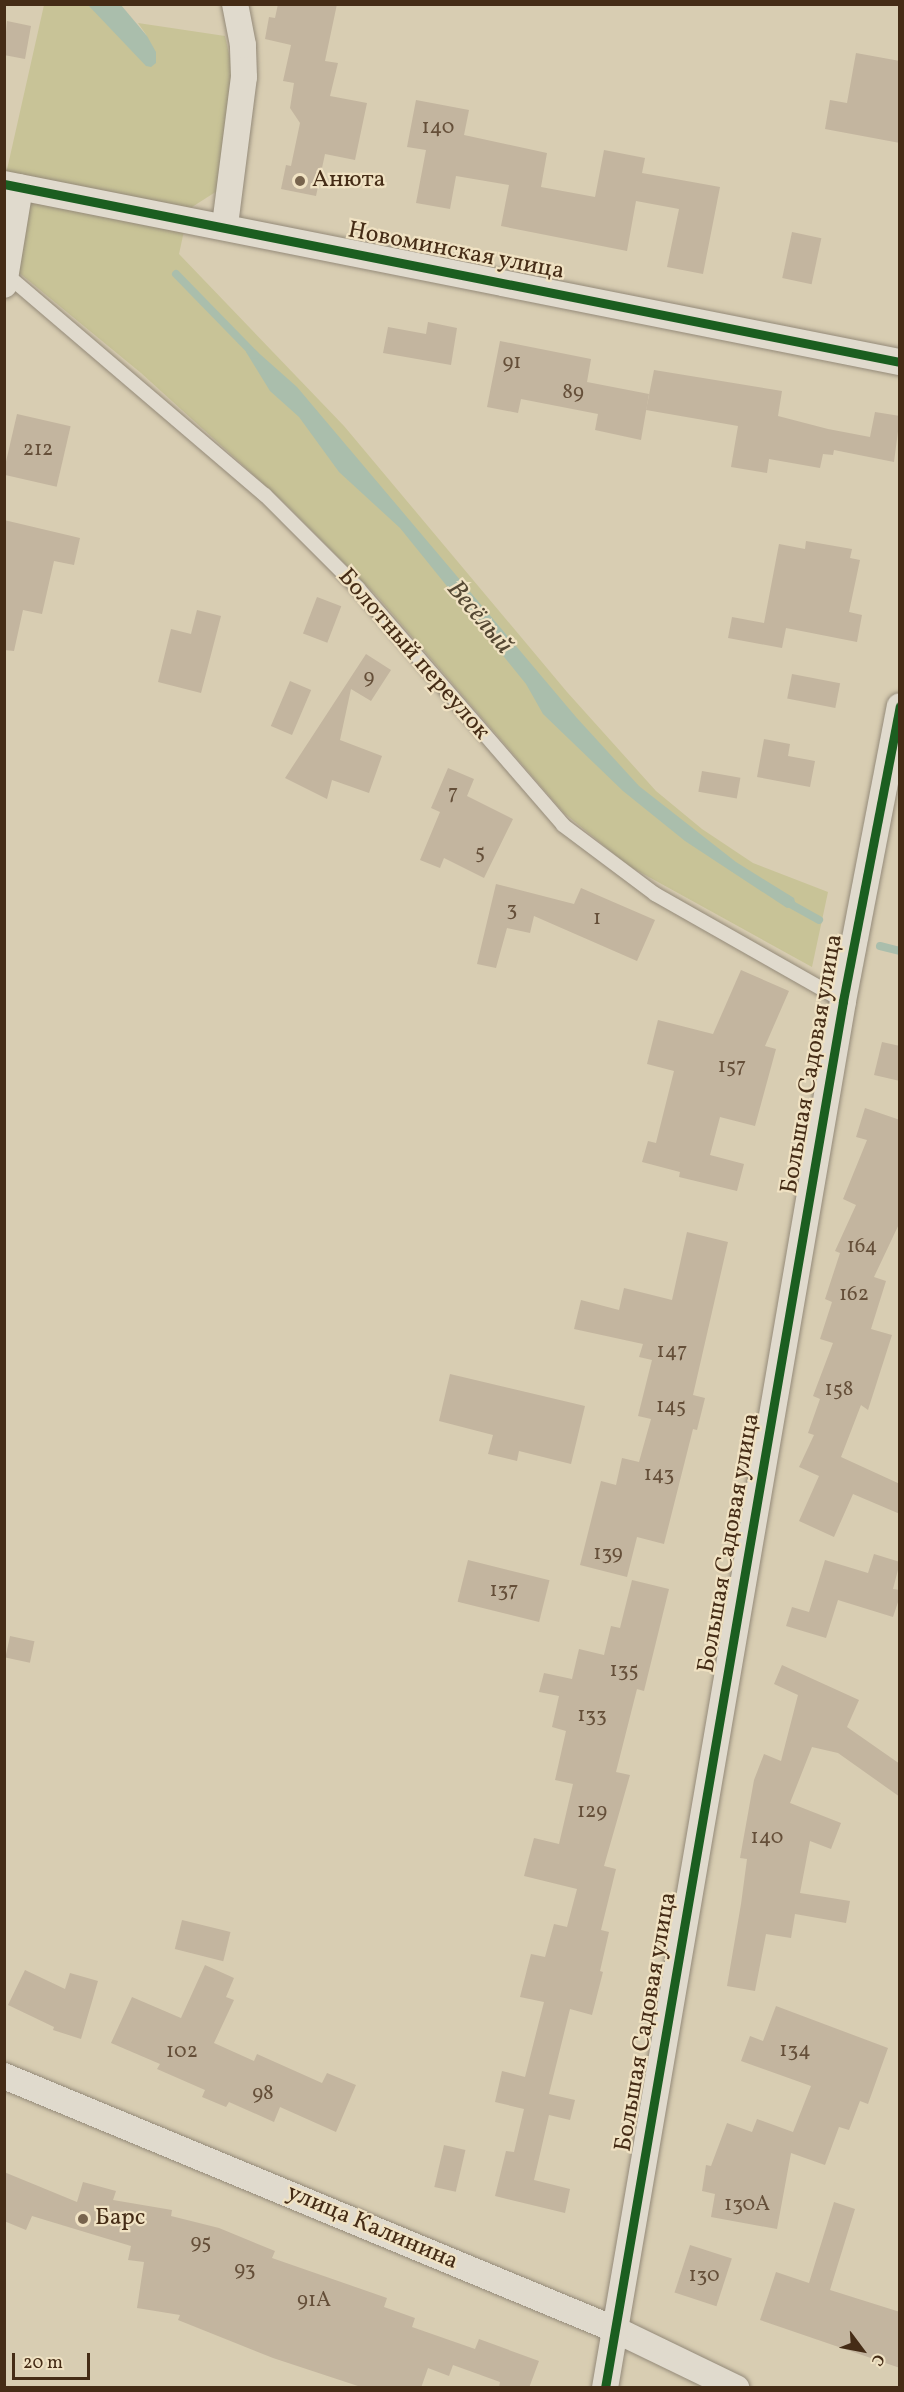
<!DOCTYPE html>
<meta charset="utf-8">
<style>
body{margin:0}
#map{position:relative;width:904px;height:2392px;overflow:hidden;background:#d8cdb2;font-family:Vollkorn,serif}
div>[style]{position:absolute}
.green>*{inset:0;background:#c8c397}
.water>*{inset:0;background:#aabeac}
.stream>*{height:8px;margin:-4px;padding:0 4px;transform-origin:4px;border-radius:4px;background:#aabeac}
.building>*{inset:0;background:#c3b59f;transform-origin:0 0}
.roads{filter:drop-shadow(0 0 2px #948a79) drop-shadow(0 0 2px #948a79)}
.service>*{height:14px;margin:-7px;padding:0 7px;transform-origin:7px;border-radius:7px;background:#e0dacd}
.minor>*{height:26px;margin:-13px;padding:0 13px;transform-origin:13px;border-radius:13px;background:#e0dacd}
.cycleway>*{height:9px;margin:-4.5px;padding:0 4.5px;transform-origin:4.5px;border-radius:4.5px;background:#1b5e20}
.dots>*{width:16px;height:16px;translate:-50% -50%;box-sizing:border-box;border:3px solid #f0e2c3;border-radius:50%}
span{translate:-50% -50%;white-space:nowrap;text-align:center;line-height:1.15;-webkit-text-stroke:4.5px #f0e2c3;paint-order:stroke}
.number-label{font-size:21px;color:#654f39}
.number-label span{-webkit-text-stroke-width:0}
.poi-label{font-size:24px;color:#452c16}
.left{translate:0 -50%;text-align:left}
.street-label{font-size:24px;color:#452c16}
.water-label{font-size:26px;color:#554833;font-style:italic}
.frame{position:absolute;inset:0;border:6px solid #452c16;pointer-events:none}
.north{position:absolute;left:832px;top:2320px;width:60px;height:60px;-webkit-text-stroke:4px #f0e2c3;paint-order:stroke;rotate:122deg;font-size:16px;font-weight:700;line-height:24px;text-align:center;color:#452c16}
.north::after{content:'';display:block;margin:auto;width:21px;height:27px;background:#452c16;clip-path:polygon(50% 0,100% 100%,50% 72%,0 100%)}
.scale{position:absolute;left:12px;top:2353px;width:78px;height:27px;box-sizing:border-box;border:3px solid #452c16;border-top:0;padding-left:8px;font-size:18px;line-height:21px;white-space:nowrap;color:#452c16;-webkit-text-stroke:4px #f0e2c3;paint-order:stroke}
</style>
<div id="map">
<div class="green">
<div style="clip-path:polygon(44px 5px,88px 5px,147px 36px,138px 23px,225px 36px,234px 76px,217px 191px,189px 209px,6px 174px)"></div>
<div style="clip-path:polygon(29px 202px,184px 231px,179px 254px,344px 426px,567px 692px,656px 791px,702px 829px,753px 863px,828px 892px,812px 967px,629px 866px,564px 813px,377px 596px,287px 505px,141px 373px,17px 271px)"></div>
</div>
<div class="water">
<div style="clip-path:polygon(88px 5px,121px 5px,147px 36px,156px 52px,156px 63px,151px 67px,146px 66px)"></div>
<div style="clip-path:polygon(251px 346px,297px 387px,576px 717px,639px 786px,736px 862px,794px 898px,796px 906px,787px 908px,685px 841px,623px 791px,543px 714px,526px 684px,400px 528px,339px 472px,299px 417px,270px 391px,246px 352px)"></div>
</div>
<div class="stream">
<div style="left:176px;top:274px;width:113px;rotate:45.7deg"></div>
<div style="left:785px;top:901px;width:39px;rotate:29deg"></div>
<div style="left:880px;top:946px;width:21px;rotate:14deg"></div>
</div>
<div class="building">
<div style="clip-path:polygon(278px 4px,337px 4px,325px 61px,338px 63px,330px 96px,367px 103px,355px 160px,325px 154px,316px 196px,281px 189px,286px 165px,291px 166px,300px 123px,290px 108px,294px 83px,283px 81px,291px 45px,265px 39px,269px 17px,275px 18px)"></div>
<div style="clip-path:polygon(7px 21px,31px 26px,25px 59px,4px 55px)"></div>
<div style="clip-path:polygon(856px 53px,900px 61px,900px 143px,825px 129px,830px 100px,847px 103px)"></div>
<div style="clip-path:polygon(416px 100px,469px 110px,464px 135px,547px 153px,541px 187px,595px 197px,604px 150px,645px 158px,642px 173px,720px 187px,703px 274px,667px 267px,679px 209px,636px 201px,627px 251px,501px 226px,509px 185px,456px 176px,450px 209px,416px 203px,426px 150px,407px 147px)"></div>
<div style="left:792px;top:232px;width:30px;height:47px;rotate:12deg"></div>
<div style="clip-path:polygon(428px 322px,457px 328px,451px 365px,383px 353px,388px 327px,426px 334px)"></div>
<div style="clip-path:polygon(500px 341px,591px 359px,587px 382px,649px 394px,641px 440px,595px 430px,598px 414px,521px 399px,518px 413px,487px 407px)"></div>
<div style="clip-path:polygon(654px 370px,782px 391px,778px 416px,828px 429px,870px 437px,875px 412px,900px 416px,894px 462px,834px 450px,833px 455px,823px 454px,820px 468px,769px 459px,767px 473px,731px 467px,738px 426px,646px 410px)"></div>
<div style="left:17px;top:414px;width:55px;height:62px;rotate:13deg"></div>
<div style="clip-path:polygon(4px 520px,80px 538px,74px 565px,54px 561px,42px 614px,23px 610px,14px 651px,4px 650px)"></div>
<div style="clip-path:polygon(806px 541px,852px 549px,850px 558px,860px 560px,849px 612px,862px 615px,857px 642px,786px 628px,782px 648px,728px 638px,732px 617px,764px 623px,779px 544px,805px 549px)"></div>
<div style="left:317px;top:597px;width:26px;height:39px;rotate:21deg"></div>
<div style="clip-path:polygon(197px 610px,221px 616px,201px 693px,158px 682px,171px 629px,191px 634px)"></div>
<div style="clip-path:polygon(366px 654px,391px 670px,371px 701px,351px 689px,340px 740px,382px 756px,369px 793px,332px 780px,327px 799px,285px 778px)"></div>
<div style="left:792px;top:674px;width:49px;height:25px;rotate:11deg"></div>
<div style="left:290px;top:681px;width:23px;height:49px;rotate:23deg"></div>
<div style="clip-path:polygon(764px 739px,790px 744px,788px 756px,815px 761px,810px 787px,757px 777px)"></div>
<div style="clip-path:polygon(448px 768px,474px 779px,467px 796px,513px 819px,484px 878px,444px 858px,440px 868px,420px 860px,440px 812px,431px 808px)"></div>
<div style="left:702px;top:771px;width:39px;height:21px;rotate:10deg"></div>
<div style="clip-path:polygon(496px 884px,574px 904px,581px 888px,655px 920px,637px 961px,534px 916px,530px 933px,507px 928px,496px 968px,477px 964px)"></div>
<div style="clip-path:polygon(741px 970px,789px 991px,765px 1046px,776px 1049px,755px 1126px,720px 1117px,710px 1155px,744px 1164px,737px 1191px,679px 1177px,680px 1172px,642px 1162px,648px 1141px,656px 1143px,674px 1071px,647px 1064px,658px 1020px,713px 1034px)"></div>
<div style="clip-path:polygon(882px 1042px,900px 1046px,900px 1081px,874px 1075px)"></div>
<div style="clip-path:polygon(865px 1108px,900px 1120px,900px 1222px,874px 1277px,886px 1281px,871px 1329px,892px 1335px,868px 1410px,861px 1405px,841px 1457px,900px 1484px,900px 1514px,853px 1494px,834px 1537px,799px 1521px,819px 1476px,799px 1467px,814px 1435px,808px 1433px,820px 1399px,813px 1396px,833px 1343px,820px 1339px,832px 1302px,825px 1299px,840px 1253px,835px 1251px,856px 1205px,843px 1199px,867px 1140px,856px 1137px)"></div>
<div style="clip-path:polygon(687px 1232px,728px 1242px,693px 1395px,705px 1398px,697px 1430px,693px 1429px,664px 1544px,637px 1537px,627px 1577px,580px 1565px,601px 1481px,616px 1485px,622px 1458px,639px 1462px,651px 1419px,638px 1416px,652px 1360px,639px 1357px,643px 1344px,574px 1329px,581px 1300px,619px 1310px,624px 1288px,672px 1300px)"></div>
<div style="clip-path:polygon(450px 1374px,585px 1406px,571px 1464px,519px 1451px,517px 1461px,488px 1454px,493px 1435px,439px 1421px)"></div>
<div style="clip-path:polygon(874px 1554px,900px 1562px,893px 1589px,900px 1590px,900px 1596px,893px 1617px,838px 1600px,826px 1638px,786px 1626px,792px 1607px,809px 1612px,825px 1560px,868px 1573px)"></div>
<div style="left:468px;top:1560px;width:84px;height:43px;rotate:14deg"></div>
<div style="clip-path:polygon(632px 1580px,669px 1589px,644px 1691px,637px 1689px,616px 1772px,630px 1775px,604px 1866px,616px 1869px,601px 1930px,609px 1932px,600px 1971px,603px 1972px,592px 2015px,570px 2009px,549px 2094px,575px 2100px,570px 2120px,549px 2115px,534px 2180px,570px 2189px,565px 2213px,495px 2196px,506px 2151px,514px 2152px,524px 2109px,495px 2102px,502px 2071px,525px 2077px,544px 2002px,520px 1997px,531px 1954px,545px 1957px,554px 1924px,567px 1927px,577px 1889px,524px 1876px,534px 1838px,559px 1844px,573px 1784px,555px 1780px,566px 1731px,552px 1727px,559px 1696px,539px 1692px,544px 1673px,572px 1679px,579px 1649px,604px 1655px,611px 1626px,620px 1628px)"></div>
<div style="left:10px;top:1636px;width:25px;height:22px;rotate:12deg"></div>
<div style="clip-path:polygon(782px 1665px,859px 1700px,847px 1727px,900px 1764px,900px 1797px,838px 1753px,812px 1747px,790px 1803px,841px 1823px,831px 1849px,810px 1841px,800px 1893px,850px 1901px,846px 1923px,795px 1914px,791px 1938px,766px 1934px,755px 1991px,727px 1986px,741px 1904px,747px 1859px,740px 1858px,754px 1780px,764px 1754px,781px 1761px,798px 1695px,774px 1684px)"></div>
<div style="left:182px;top:1920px;width:50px;height:30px;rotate:14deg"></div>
<div style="clip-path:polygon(205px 1965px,234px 1978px,226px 1997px,234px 2000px,214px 2043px,254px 2061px,257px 2054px,322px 2083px,327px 2073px,356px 2085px,336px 2132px,280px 2107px,274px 2122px,229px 2102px,226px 2107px,202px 2097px,205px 2090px,157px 2069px,160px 2064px,111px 2043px,132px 1997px,181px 2018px)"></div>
<div style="clip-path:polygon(25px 1970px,65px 1989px,70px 1973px,98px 1981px,81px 2039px,53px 2030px,54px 2027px,8px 2005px)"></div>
<div style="clip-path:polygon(776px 2006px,888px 2048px,868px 2104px,860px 2101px,849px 2130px,839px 2127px,825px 2165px,791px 2153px,777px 2229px,711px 2217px,715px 2194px,702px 2191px,706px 2165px,711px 2166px,727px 2123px,752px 2132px,757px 2119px,793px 2132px,811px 2086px,741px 2061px,750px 2036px,763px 2041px)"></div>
<div style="left:444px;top:2145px;width:22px;height:43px;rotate:13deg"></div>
<div style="clip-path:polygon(4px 2172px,77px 2202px,83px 2182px,116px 2191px,113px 2200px,172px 2210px,171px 2216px,219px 2228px,275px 2251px,272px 2258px,387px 2298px,384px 2307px,415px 2318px,412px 2327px,475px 2349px,479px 2339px,539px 2361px,529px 2388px,499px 2388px,500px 2382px,453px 2365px,449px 2376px,428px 2368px,421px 2388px,364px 2388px,273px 2358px,178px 2320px,180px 2315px,137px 2308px,144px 2262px,128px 2260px,131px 2246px,32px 2216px,26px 2230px,4px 2221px)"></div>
<div style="clip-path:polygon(834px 2202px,855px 2209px,830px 2290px,900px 2312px,900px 2368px,760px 2320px,776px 2272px,809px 2283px)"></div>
<div style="left:690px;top:2245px;width:44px;height:50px;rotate:18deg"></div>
</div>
<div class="roads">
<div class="service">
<div style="left:6px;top:274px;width:340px;rotate:40.5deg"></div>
<div style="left:265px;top:495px;width:132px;rotate:45deg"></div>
<div style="left:358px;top:588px;width:313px;rotate:49.1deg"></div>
<div style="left:563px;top:825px;width:115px;rotate:36.9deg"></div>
<div style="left:655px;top:894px;width:216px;rotate:29.6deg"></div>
</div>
<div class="minor">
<div style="left:4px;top:184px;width:914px;rotate:11.24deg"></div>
<div style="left:225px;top:225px;width:149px;rotate:-82.7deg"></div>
<div style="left:244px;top:77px;width:32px;rotate:-92deg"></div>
<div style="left:243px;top:45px;width:42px;rotate:-101deg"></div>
<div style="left:4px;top:285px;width:99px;rotate:-80.7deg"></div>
<div style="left:4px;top:2076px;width:660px;rotate:22.53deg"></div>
<div style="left:614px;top:2329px;width:136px;rotate:25.8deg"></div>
<div style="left:605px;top:2388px;width:1407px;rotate:-80.26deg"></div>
<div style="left:843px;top:1001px;width:300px;rotate:-79.1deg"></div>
</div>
</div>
<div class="cycleway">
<div style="left:4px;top:184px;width:914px;rotate:11.24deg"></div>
<div style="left:605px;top:2388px;width:1407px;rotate:-80.26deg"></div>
<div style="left:843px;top:1001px;width:300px;rotate:-79.1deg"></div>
</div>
<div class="dots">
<div style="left:300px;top:181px;background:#78644d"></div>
<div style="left:83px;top:2219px;background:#78644d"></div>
</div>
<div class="number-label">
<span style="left:438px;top:128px">140</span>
<span style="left:512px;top:363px">91</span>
<span style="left:573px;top:393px">89</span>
<span style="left:38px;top:450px">212</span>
<span style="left:369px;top:678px">9</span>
<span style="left:453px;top:794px">7</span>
<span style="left:480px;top:853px">5</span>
<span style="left:512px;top:910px">3</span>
<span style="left:597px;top:919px">1</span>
<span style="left:732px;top:1067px">157</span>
<span style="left:862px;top:1247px">164</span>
<span style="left:854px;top:1295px">162</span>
<span style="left:672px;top:1352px">147</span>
<span style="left:839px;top:1390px">158</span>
<span style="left:671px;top:1407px">145</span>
<span style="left:659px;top:1475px">143</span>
<span style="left:608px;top:1554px">139</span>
<span style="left:504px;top:1591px">137</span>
<span style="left:624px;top:1671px">135</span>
<span style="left:592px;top:1716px">133</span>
<span style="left:592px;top:1812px">129</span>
<span style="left:767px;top:1838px">140</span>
<span style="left:795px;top:2051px">134</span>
<span style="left:182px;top:2052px">102</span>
<span style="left:263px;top:2094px">98</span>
<span style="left:747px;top:2205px">130А</span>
<span style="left:201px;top:2243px">95</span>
<span style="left:245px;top:2270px">93</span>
<span style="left:704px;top:2276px">130</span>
<span style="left:314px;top:2301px">91А</span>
</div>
<div class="poi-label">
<span class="left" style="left:312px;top:181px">Анюта</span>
<span class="left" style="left:95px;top:2219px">Барс</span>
</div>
<div class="street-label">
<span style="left:456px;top:252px;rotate:11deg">Новоминская улица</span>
<span style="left:413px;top:655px;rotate:49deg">Болотный переулок</span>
<span style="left:813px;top:1064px;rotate:-80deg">Большая Садовая улица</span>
<span style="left:730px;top:1543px;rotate:-80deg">Большая Садовая улица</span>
<span style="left:647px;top:2022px;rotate:-80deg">Большая Садовая улица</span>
<span style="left:372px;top:2228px;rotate:23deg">улица Калинина</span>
</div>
<div class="water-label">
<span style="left:479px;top:618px;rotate:50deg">Весёлый</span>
</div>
<div class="frame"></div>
<div class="north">С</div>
<div class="scale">20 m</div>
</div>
